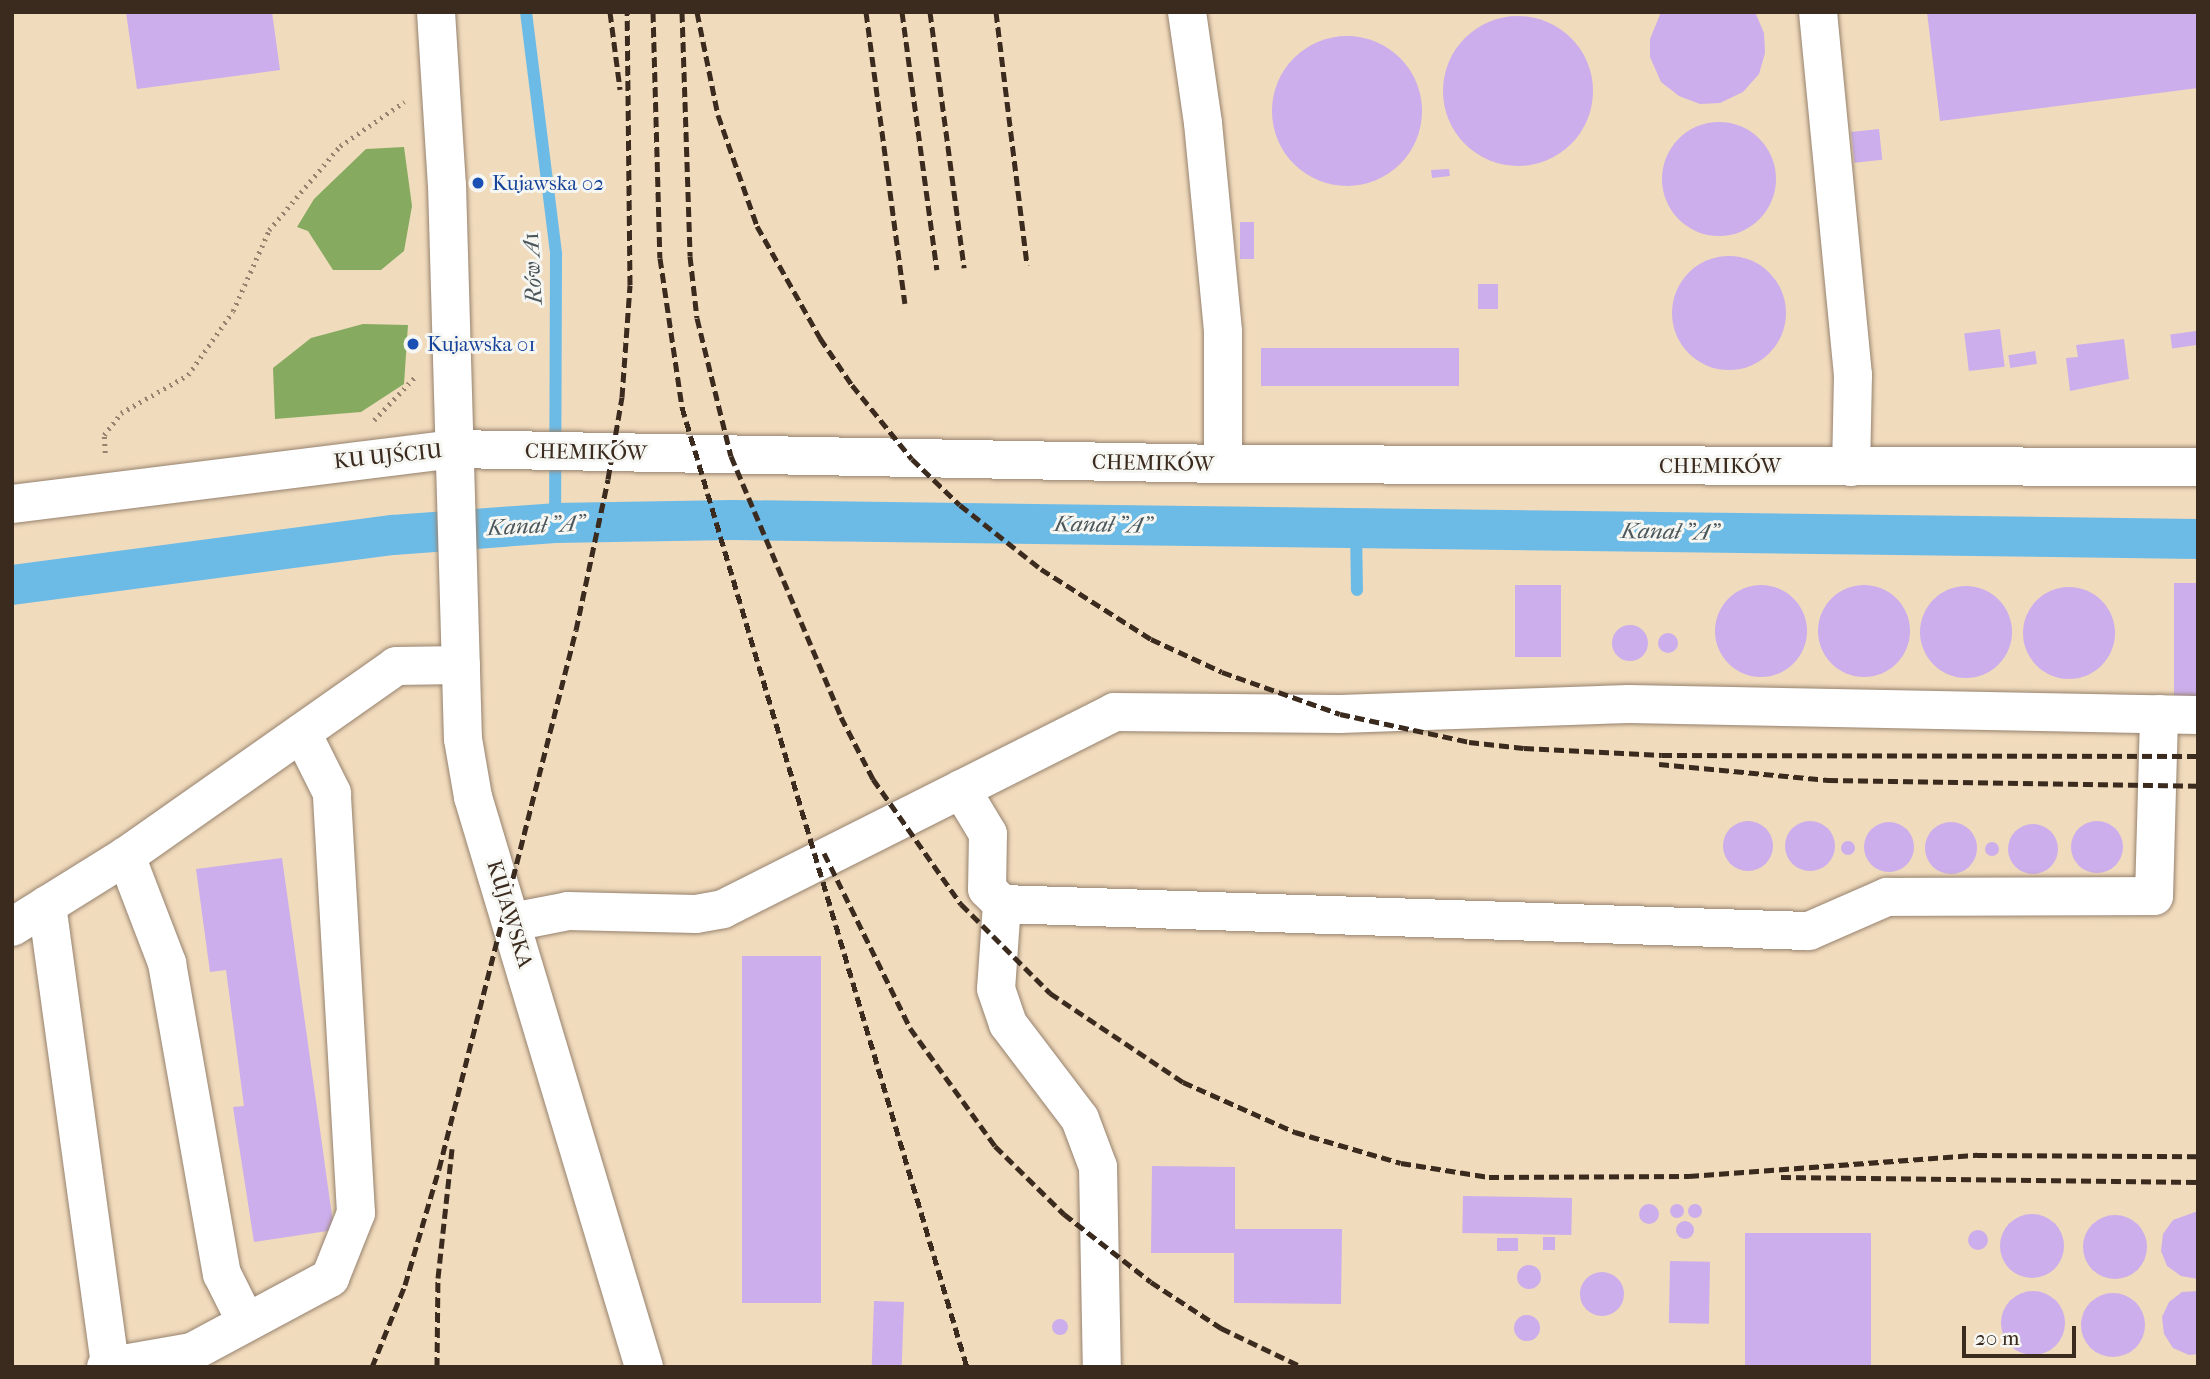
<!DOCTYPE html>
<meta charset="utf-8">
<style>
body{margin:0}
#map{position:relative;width:2210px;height:1379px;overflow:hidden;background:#f1dbbd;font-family:"IM FELL French Canon",serif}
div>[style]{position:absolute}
.forest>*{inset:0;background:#86aa5f}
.stream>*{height:12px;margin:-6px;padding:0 6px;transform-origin:6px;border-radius:6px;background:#6cbbe7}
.canal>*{height:40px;margin:-20px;padding:0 20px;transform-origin:20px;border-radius:20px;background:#6cbbe7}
.building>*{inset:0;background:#cbaeeb;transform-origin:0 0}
.round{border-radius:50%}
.path>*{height:4.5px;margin-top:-2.25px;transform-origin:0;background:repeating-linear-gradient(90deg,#96826e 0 2px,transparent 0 7px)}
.roads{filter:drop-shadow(0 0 2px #96826e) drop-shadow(0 0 2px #96826e)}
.minor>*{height:38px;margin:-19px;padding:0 19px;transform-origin:19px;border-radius:19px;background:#fff}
.rail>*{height:5px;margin-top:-2.5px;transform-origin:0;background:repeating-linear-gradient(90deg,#3b2a1e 0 10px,transparent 0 15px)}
.dots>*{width:19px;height:19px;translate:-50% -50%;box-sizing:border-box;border:4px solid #f6f6f2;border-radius:50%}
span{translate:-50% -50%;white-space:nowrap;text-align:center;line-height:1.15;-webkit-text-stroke:6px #f6f6f2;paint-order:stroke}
.transit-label{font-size:21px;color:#164399}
.left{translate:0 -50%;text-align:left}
.street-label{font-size:21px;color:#3b2a1e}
.water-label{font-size:23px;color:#4a565a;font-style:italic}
.frame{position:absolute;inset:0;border:14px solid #3b2a1e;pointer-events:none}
.scale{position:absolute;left:1962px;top:1326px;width:114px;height:32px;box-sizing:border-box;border:4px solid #3b2a1e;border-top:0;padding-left:9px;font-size:21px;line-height:24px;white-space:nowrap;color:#3b2a1e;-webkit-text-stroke:5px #f6f6f2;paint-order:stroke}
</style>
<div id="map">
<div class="forest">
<div style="clip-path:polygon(404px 147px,412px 206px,404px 251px,381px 270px,333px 270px,308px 231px,297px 227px,314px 199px,366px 149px)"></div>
<div style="clip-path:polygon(363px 324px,408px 325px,404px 384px,361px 412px,275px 419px,273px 368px,311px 338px)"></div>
</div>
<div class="stream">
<div style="left:526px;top:12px;width:244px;rotate:82.9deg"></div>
<div style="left:556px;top:254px;width:269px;rotate:90.2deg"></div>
<div style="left:1356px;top:528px;width:62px;rotate:89.1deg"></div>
</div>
<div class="canal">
<div style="left:12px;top:585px;width:384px;rotate:-7.5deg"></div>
<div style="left:393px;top:535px;width:162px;rotate:-4.2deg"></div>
<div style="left:555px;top:523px;width:178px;rotate:-1deg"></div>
<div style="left:733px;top:520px;width:1465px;rotate:0.74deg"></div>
</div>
<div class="building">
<div style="clip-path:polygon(126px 12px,272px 12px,280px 70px,137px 89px)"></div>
<div style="clip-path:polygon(1661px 12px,1755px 12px,1764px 33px,1765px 53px,1759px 74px,1743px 92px,1720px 103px,1700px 104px,1679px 96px,1661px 82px,1650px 57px,1650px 39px)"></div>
<div style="clip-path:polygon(1927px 12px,2198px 12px,2198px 88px,1940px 121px)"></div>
<div class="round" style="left:1443px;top:16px;width:150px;height:150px"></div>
<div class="round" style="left:1272px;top:36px;width:150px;height:150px"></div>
<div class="round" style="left:1662px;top:122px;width:114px;height:114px"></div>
<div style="left:1879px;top:129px;width:31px;height:28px;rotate:84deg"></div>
<div style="clip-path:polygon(1449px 169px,1450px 176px,1432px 178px,1431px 170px)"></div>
<div style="left:1240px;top:222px;width:14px;height:37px"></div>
<div class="round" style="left:1672px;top:256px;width:114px;height:114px"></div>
<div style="left:1478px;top:284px;width:20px;height:25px"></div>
<div style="left:2000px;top:329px;width:38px;height:36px;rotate:83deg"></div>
<div style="left:2196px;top:331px;width:14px;height:26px;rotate:82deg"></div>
<div style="clip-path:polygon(2124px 339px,2129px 379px,2070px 391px,2066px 358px,2078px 357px,2076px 345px)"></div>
<div style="left:1261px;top:348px;width:198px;height:38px"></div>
<div style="left:2035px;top:351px;width:13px;height:27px;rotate:81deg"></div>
<div style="left:2174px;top:583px;width:24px;height:113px"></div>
<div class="round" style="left:1818px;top:585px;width:92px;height:92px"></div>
<div class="round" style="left:1715px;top:585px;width:92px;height:92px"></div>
<div style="left:1515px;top:585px;width:46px;height:72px"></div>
<div class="round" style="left:1920px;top:586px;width:92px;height:92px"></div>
<div class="round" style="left:2023px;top:587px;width:92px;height:92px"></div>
<div class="round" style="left:1612px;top:625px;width:36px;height:36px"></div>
<div class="round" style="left:1658px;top:633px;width:20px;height:20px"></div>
<div class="round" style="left:2071px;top:821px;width:52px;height:52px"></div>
<div class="round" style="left:1723px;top:821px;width:50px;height:50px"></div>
<div class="round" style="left:1785px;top:821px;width:50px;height:50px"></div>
<div class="round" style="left:1925px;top:822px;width:52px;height:52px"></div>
<div class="round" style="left:1864px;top:822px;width:50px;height:50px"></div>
<div class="round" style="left:2008px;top:824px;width:50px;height:50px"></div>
<div class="round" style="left:1841px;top:841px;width:14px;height:14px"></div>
<div class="round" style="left:1985px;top:842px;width:14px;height:14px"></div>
<div style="clip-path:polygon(282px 858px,334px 1230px,254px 1242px,233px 1107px,244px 1106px,226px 970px,210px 972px,196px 869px)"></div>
<div style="left:821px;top:956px;width:347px;height:79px;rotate:90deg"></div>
<div style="clip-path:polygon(1152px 1166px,1235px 1167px,1235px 1229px,1342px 1229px,1341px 1304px,1234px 1303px,1234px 1253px,1151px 1253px)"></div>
<div style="left:1463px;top:1196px;width:109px;height:37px;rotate:1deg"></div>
<div class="round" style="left:1670px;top:1204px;width:14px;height:14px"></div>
<div class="round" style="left:1688px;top:1204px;width:14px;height:14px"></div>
<div class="round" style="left:1639px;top:1204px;width:20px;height:20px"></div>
<div style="clip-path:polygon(2198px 1211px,2198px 1279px,2181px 1276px,2167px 1266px,2161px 1251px,2163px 1234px,2173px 1220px)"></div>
<div class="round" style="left:2000px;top:1214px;width:64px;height:64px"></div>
<div class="round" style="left:2083px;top:1215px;width:64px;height:64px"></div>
<div class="round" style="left:1676px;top:1221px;width:18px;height:18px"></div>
<div class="round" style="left:1968px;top:1230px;width:20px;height:20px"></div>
<div style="left:1745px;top:1233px;width:126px;height:134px"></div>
<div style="left:1543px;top:1237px;width:12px;height:13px"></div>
<div style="left:1497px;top:1238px;width:21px;height:13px"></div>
<div style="left:1670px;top:1261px;width:40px;height:62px;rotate:1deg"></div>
<div class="round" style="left:1517px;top:1265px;width:24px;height:24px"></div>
<div class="round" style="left:1580px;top:1272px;width:44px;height:44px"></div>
<div style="clip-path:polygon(2198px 1291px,2198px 1354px,2189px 1355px,2173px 1348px,2164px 1334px,2162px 1317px,2169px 1302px,2182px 1292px)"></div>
<div class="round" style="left:2001px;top:1291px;width:64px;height:64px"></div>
<div class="round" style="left:2081px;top:1293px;width:64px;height:64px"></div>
<div style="left:874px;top:1301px;width:30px;height:66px;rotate:2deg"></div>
<div class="round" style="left:1514px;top:1315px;width:26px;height:26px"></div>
<div class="round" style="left:1052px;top:1319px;width:16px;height:16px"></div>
</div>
<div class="path">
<div style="left:374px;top:420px;width:58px;rotate:-46.4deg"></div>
<div style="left:105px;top:453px;width:18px;rotate:-93deg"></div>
<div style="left:104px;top:435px;width:28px;rotate:-52deg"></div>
<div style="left:121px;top:413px;width:77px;rotate:-29.6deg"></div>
<div style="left:188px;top:375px;width:78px;rotate:-54.9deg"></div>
<div style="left:233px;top:311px;width:89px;rotate:-66deg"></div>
<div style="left:269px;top:230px;width:110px;rotate:-49.8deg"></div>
<div style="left:340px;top:146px;width:78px;rotate:-34.5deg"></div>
</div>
<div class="roads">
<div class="minor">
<div style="left:436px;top:12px;width:173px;rotate:86.4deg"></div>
<div style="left:447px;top:185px;width:554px;rotate:88.35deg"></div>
<div style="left:463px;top:739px;width:59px;rotate:80.2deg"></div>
<div style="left:473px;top:797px;width:595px;rotate:73.3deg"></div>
<div style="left:1187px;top:12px;width:112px;rotate:81.8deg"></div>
<div style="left:1203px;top:123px;width:210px;rotate:84.5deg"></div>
<div style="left:1223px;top:332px;width:132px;rotate:90deg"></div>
<div style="left:1818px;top:12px;width:365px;rotate:84.5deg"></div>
<div style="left:1853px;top:375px;width:92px;rotate:91.2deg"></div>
<div style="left:12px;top:504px;width:446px;rotate:-7.1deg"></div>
<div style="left:455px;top:449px;width:768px;rotate:1.12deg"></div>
<div style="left:1223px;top:464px;width:975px;rotate:0.18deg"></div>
<div style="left:961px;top:789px;width:52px;rotate:59deg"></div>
<div style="left:988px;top:834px;width:55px;rotate:91deg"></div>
<div style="left:987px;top:889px;width:21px;rotate:45deg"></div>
<div style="left:1002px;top:904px;width:85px;rotate:94deg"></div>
<div style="left:996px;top:989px;width:37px;rotate:71deg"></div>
<div style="left:1008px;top:1024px;width:119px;rotate:52.8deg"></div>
<div style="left:1080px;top:1119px;width:51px;rotate:69.4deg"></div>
<div style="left:1098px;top:1167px;width:200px;rotate:88.9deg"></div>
<div style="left:126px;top:856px;width:115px;rotate:69deg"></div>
<div style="left:167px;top:963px;width:316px;rotate:80deg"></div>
<div style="left:222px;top:1274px;width:54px;rotate:63.4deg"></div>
<div style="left:1002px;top:904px;width:807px;rotate:1.92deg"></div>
<div style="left:1809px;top:931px;width:85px;rotate:-23.6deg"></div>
<div style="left:1887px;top:897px;width:267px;rotate:-0.2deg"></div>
<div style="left:2154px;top:896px;width:182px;rotate:-88.4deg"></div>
<div style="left:47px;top:905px;width:465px;rotate:82.2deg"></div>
<div style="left:512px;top:922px;width:57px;rotate:-11.1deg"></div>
<div style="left:568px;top:911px;width:128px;rotate:1.3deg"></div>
<div style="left:696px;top:914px;width:27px;rotate:-10deg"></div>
<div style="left:723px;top:909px;width:438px;rotate:-26.7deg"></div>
<div style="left:1114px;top:712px;width:226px;rotate:0.5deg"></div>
<div style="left:1340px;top:714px;width:289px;rotate:-2deg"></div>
<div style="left:1629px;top:704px;width:569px;rotate:1.11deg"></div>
<div style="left:12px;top:927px;width:134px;rotate:-31.9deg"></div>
<div style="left:126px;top:856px;width:330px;rotate:-35.1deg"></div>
<div style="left:396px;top:666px;width:65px;rotate:-0.9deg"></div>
<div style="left:106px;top:1367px;width:87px;rotate:-9.9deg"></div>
<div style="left:192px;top:1352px;width:157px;rotate:-28.2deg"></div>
<div style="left:330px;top:1278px;width:70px;rotate:-68.2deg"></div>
<div style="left:356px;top:1213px;width:421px;rotate:-93.3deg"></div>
<div style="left:332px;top:793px;width:67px;rotate:-116.6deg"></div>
</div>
</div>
<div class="rail">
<div style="left:610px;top:12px;width:78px;rotate:82.6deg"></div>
<div style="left:653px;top:12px;width:246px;rotate:88.4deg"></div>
<div style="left:660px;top:258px;width:151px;rotate:81.6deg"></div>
<div style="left:682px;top:407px;width:1001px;rotate:73.47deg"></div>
<div style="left:682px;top:12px;width:244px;rotate:88.1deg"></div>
<div style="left:690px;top:256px;width:62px;rotate:83.6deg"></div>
<div style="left:697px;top:318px;width:142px;rotate:76.2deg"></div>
<div style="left:731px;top:456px;width:283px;rotate:67.1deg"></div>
<div style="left:841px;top:717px;width:70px;rotate:62.7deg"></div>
<div style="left:873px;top:779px;width:153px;rotate:54.9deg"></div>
<div style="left:961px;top:904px;width:126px;rotate:45deg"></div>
<div style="left:1050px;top:993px;width:160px;rotate:33.8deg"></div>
<div style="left:1183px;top:1082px;width:123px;rotate:24.1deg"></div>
<div style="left:1295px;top:1132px;width:110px;rotate:16.3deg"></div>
<div style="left:1401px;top:1163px;width:89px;rotate:9deg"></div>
<div style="left:1489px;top:1177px;width:200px;rotate:-0.3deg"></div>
<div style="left:1689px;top:1176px;width:289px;rotate:-4.2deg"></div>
<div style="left:1977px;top:1155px;width:221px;rotate:0.3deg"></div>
<div style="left:697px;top:12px;width:105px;rotate:78.5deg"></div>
<div style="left:718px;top:115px;width:118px;rotate:70.6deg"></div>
<div style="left:757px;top:226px;width:129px;rotate:60.6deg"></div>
<div style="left:820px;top:338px;width:57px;rotate:55.8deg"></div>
<div style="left:852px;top:385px;width:95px;rotate:51deg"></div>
<div style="left:912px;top:459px;width:66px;rotate:43.8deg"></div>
<div style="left:960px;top:505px;width:103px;rotate:38.3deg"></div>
<div style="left:1041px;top:569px;width:130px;rotate:32.5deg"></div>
<div style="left:1151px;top:639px;width:78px;rotate:24.9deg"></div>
<div style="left:1222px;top:672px;width:125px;rotate:19.6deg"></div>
<div style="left:1340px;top:714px;width:132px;rotate:12.2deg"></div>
<div style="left:1469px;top:742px;width:55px;rotate:6.2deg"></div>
<div style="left:1524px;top:748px;width:138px;rotate:2.9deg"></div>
<div style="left:1662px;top:755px;width:536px;rotate:0.11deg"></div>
<div style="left:866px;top:12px;width:294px;rotate:82.4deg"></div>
<div style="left:902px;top:12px;width:260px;rotate:82.3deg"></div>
<div style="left:930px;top:12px;width:258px;rotate:82.4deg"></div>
<div style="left:996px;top:12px;width:255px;rotate:83deg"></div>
<div style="left:1659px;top:764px;width:170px;rotate:5.4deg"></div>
<div style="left:1828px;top:780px;width:370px;rotate:0.9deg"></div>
<div style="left:824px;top:853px;width:195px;rotate:63.8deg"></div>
<div style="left:910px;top:1028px;width:145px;rotate:54.2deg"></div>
<div style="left:995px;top:1146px;width:97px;rotate:44.6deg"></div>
<div style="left:1064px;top:1214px;width:110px;rotate:38deg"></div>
<div style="left:1151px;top:1282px;width:84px;rotate:33.3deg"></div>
<div style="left:1221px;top:1328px;width:90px;rotate:25.7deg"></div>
<div style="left:1781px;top:1177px;width:417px;rotate:0.7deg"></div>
<div style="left:372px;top:1367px;width:88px;rotate:-68.1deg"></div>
<div style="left:405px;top:1285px;width:121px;rotate:-73.7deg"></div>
<div style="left:439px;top:1169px;width:556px;rotate:-75.74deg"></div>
<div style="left:576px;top:630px;width:154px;rotate:-78deg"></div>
<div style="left:608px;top:479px;width:83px;rotate:-80.3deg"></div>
<div style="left:622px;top:397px;width:112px;rotate:-85.9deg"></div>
<div style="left:630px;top:285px;width:273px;rotate:-90.6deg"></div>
<div style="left:437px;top:1367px;width:89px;rotate:-89.4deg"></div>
<div style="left:438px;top:1278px;width:130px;rotate:-83.8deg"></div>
</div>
<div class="dots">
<div style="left:478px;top:183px;background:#1a4fb4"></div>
<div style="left:413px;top:344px;background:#1a4fb4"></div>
</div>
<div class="transit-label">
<span class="left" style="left:492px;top:183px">Kujawska 02</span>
<span class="left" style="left:427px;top:344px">Kujawska 01</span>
</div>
<div class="street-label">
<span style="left:586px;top:452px;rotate:1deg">CHEMIKÓW</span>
<span style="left:388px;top:456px;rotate:-6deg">KU UJŚCIU</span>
<span style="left:1153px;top:463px;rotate:1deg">CHEMIKÓW</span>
<span style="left:1720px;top:466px">CHEMIKÓW</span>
<span style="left:510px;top:914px;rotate:73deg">KUJAWSKA</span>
</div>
<div class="water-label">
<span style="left:533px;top:268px;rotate:-93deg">Rów A1</span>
<span style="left:1103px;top:525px;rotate:1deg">Kanał "A"</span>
<span style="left:536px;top:526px;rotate:-3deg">Kanał "A"</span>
<span style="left:1670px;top:532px;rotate:1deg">Kanał "A"</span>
</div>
<div class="frame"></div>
<div class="scale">20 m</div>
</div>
